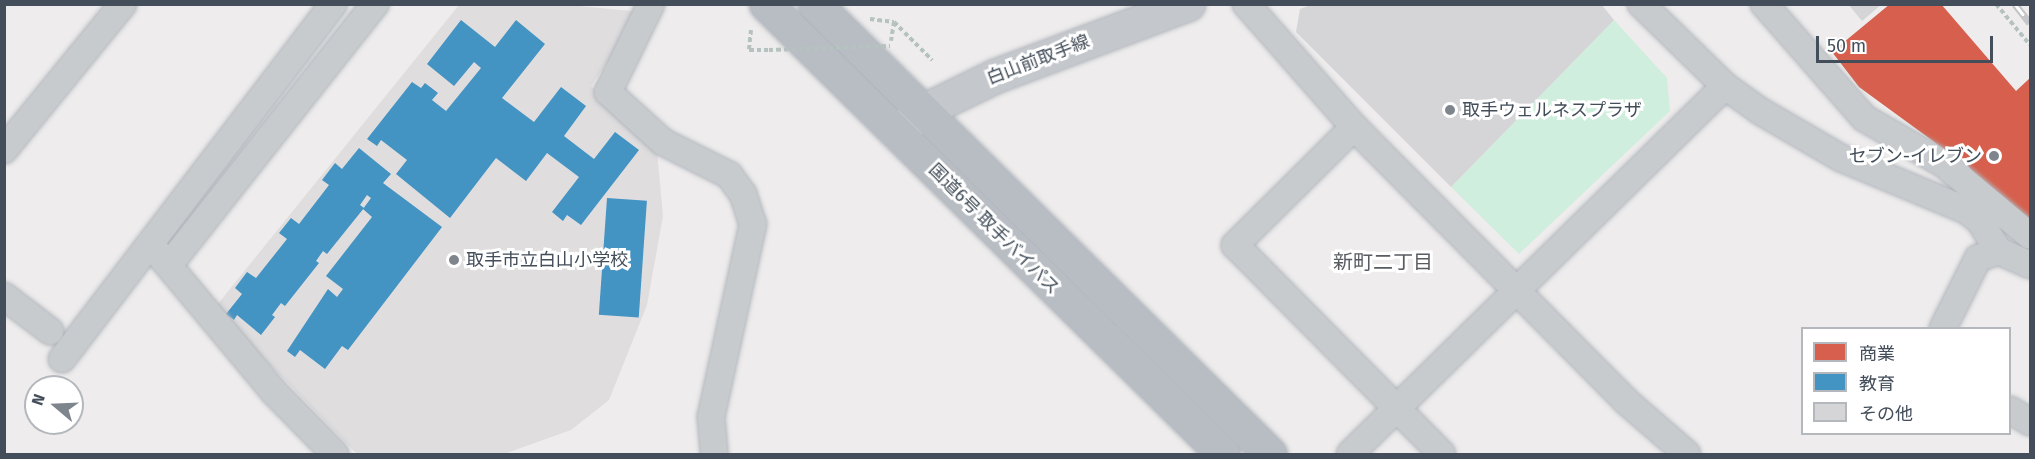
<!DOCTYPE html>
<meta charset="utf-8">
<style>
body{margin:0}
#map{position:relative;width:2035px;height:459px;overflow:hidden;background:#eeecec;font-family:"Fira Sans","Noto Sans JP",sans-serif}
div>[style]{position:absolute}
.education>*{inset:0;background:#dfddde}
.green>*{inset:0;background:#cfeedd}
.shops>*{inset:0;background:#d6604d}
.schools>*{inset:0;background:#4393c3;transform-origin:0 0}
.building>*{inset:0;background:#d5d4d7}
.path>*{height:4px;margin-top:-2px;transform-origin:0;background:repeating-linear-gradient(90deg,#b5c2bf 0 4.5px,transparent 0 7.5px)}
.roads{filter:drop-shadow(0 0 2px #b1b6bd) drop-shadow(0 0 2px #b1b6bd)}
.minor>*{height:26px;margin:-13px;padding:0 13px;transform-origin:13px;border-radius:13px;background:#c8cbcd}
.major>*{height:33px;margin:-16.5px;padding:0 16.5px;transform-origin:16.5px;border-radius:16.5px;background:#c4c7cc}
.highway>*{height:33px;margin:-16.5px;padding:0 16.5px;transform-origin:16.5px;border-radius:16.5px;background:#b8bdc3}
.rail>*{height:7px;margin-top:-3.5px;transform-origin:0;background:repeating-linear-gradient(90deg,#fff 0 14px,#c2c4c7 0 28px);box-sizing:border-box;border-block:2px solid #c2c4c7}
.path-bridge>*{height:4px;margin-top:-2px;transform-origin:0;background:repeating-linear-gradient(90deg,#b5c2bf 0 4.5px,transparent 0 7.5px)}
.dots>*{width:16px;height:16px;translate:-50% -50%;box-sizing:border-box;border:3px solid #fff;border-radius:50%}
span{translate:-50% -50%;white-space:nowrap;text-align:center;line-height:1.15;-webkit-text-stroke:6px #fff;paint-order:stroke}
.street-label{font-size:18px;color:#434e5a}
.poi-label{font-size:18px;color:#434e5a}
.left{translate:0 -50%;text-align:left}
.right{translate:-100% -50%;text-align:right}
.neighbourhood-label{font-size:20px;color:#585b61}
.frame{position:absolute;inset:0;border:6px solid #434e5a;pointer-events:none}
.legend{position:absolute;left:1801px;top:327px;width:210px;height:108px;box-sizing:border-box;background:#fff;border:2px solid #b4b8bd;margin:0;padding:8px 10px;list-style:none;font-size:18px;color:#434e5a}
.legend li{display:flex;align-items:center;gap:12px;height:30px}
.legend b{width:30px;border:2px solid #b4b8bd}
.north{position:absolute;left:24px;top:375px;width:60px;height:60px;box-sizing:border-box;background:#fff;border:2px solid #b4b8bd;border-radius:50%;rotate:289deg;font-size:16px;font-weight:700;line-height:24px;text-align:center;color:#434e5a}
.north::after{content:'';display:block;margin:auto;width:21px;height:27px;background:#7f858d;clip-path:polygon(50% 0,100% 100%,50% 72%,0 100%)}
.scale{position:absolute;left:1816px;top:36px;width:177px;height:27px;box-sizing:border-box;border:3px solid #434e5a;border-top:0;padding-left:8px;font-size:18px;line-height:21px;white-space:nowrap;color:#434e5a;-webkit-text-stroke:4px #fff;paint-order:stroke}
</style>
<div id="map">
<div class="education">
<div style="clip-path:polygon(558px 4px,642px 12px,591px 86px,657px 151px,663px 216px,647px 305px,609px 400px,571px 430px,504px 454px,357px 454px,231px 325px,217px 305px,459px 5px)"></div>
</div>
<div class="green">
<div style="clip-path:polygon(1614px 20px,1667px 78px,1670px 111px,1519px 254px,1451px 187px)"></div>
</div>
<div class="shops">
<div style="clip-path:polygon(1890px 4px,1941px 4px,2016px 91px,2030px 78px,2030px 224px,2003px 209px,1956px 151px,1948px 152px,1859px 87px,1832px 52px)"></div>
</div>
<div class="schools">
<div style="clip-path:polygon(461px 20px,495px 47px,516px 20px,545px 44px,502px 98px,534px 122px,561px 87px,586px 106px,564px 136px,594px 159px,615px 132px,639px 150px,581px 225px,567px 215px,563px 221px,552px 212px,579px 177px,547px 153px,526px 181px,496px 158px,450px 218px,396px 174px,407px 160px,381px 140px,377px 146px,367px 139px,412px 82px,421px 88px,425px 83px,438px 93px,432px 100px,446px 111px,481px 68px,474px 62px,454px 86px,427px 64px)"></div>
<div style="clip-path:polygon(359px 148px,391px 174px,383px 183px,442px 227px,348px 350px,342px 346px,325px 369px,300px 350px,295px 357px,287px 351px,328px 289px,337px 297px,343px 289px,326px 276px,372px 217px,363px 209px,371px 198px,367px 195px,360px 205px,364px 208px,327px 254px,323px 251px,316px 261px,319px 263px,285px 306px,281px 303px,272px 315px,275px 317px,261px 335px,237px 315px,234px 320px,226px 314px,242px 294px,235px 288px,247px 272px,256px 278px,287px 239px,279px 233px,291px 218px,299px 224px,329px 185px,322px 180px,335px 163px,342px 169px)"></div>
<div style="left:607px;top:198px;width:40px;height:117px;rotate:4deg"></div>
</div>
<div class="building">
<div style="clip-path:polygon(1313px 4px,1601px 4px,1614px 20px,1451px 187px,1296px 32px,1300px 9px)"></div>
<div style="clip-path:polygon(1848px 4px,1882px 4px,1862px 21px)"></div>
</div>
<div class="path">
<div style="left:1996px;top:4px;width:53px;rotate:50.3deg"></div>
<div style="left:870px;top:19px;width:24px;rotate:7deg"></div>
<div style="left:894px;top:22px;width:19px;rotate:99deg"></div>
<div style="left:894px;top:22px;width:54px;rotate:45deg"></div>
<div style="left:751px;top:30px;width:20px;rotate:96deg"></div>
<div style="left:749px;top:50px;width:20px"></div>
</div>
<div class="roads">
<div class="minor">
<div style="left:651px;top:4px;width:98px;rotate:116deg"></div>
<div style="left:608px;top:92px;width:74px;rotate:42.3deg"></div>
<div style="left:663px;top:142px;width:74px;rotate:26.6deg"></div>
<div style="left:729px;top:175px;width:24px;rotate:54deg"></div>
<div style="left:743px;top:194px;width:32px;rotate:72deg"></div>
<div style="left:753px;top:224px;width:198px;rotate:102.3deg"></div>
<div style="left:711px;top:417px;width:37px;rotate:85deg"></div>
<div style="left:1246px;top:4px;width:164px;rotate:48.7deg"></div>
<div style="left:1354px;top:127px;width:387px;rotate:45.2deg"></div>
<div style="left:1627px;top:402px;width:79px;rotate:40.9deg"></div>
<div style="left:1641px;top:4px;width:117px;rotate:44.3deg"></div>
<div style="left:1725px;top:86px;width:43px;rotate:35.5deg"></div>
<div style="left:1760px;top:111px;width:94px;rotate:30.1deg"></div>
<div style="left:1841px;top:158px;width:135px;rotate:22.6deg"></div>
<div style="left:1966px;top:210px;width:18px;rotate:38deg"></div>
<div style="left:1980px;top:221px;width:36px;rotate:58deg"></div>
<div style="left:1764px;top:4px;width:152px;rotate:48.7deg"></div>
<div style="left:1864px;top:118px;width:92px;rotate:29.9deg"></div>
<div style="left:1944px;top:164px;width:112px;rotate:39.9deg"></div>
<div style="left:1354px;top:127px;width:168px;rotate:135.2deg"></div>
<div style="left:1235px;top:245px;width:294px;rotate:45.3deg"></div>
<div style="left:4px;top:150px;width:188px;rotate:-50.8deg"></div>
<div style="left:157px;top:252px;width:182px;rotate:50.1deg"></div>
<div style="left:274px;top:392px;width:87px;rotate:45.5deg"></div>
<div style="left:169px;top:265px;width:333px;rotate:-51.7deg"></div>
<div style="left:4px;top:296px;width:58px;rotate:37.3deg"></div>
<div style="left:1943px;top:328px;width:78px;rotate:-63.4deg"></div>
<div style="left:1978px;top:258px;width:22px;rotate:-18deg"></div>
<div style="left:1999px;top:251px;width:34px;rotate:24deg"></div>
<div style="left:62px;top:359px;width:447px;rotate:-52.6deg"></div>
<div style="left:2010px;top:410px;width:23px;rotate:31deg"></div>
<div style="left:1350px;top:454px;width:525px;rotate:-44.46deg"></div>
</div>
<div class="major">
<div style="left:902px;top:127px;width:29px;rotate:-36deg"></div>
<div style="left:925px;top:110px;width:78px;rotate:-25.9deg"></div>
<div style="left:995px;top:76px;width:206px;rotate:-20.5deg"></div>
</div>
<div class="highway">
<div style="left:766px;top:4px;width:641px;rotate:44.56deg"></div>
<div style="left:815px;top:4px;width:640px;rotate:44.68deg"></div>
</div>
</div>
<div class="rail">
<div style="left:2015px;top:4px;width:24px;rotate:52deg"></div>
</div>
<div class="path-bridge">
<div style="left:769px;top:50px;width:121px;rotate:-1.9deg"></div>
</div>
<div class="dots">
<div style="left:1450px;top:110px;background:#7f858d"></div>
<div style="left:1994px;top:156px;background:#7f858d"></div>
<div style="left:454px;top:260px;background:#7f858d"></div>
</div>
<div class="street-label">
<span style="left:1038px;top:60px;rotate:-21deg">白山前取手線</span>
<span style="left:994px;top:229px;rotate:45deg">国道6号 取手バイパス</span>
</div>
<div class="poi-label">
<span class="left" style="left:1462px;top:110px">取手ウェルネスプラザ</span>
<span class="right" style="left:1982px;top:156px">セブン-イレブン</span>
<span class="left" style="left:466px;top:260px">取手市立白山小学校</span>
</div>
<div class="neighbourhood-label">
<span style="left:1383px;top:262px">新町二丁目</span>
</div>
<div class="frame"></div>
<ul class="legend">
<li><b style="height:16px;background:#d6604d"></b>商業</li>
<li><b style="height:16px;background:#4393c3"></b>教育</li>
<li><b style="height:16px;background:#d5d4d7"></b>その他</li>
</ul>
<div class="north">N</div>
<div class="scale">50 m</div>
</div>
